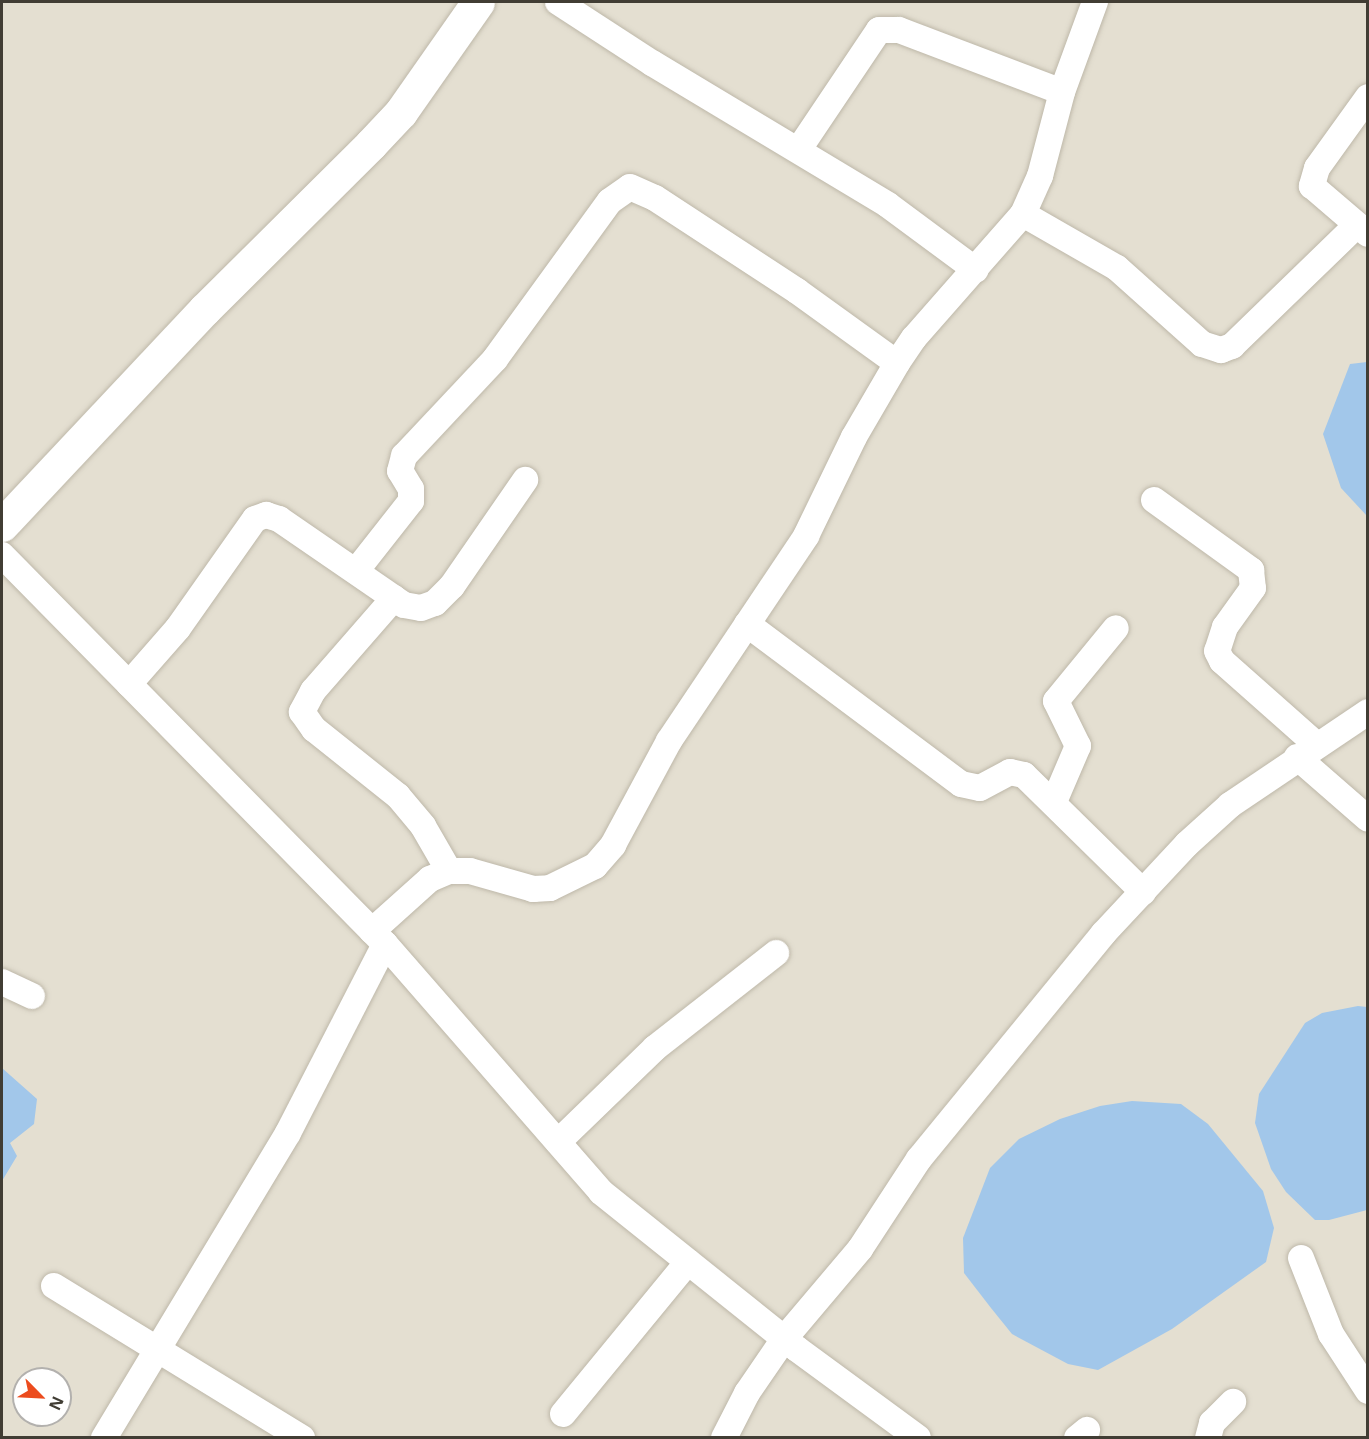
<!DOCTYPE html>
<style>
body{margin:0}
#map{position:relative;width:1369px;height:1439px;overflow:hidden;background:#f0ede3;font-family:"Noto Sans",sans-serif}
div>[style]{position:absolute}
.residential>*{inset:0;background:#e4dfd1}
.water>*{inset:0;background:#a2c7ea}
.roads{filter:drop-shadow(0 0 2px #beb8a9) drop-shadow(0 0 2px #beb8a9)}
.minor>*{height:26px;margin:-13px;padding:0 13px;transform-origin:13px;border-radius:13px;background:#fff}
.tertiary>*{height:33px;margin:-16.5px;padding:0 16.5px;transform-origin:16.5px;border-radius:16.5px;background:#fff}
span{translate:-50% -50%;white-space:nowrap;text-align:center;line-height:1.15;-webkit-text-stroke:6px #fff;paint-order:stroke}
.frame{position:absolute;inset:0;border:3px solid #413d34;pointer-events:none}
.north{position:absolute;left:12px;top:1367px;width:60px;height:60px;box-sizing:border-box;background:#fff;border:2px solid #b3b1ae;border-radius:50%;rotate:114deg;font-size:16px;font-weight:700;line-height:24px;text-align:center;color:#413d34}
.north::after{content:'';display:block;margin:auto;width:21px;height:27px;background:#ec4c1e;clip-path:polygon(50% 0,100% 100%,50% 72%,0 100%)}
</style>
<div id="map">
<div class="residential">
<div style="clip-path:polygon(evenodd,2px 2px,1367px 2px,1367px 1437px,2px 1438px,2px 2px,24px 1379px,60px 1379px,60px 1415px,24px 1415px,24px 1379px)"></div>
</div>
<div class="water">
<div style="clip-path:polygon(1367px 362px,1368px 362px,1367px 516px,1341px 488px,1323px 434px,1350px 364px)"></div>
<div style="clip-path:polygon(1358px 1006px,1367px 1007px,1367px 1210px,1329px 1220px,1315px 1220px,1286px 1192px,1271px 1169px,1255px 1123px,1259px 1094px,1305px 1023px,1322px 1013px)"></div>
<div style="clip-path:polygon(2px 1068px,37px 1099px,34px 1124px,10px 1143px,17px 1156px,2px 1181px)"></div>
<div style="clip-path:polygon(1132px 1101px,1181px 1104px,1208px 1124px,1263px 1191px,1274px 1228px,1266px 1262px,1172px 1329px,1098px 1370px,1068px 1364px,1012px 1334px,991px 1308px,964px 1273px,963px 1238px,990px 1168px,1019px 1139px,1060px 1119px,1100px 1106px)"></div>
</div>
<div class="roads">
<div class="minor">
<div style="left:558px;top:2px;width:112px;rotate:33deg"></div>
<div style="left:652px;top:63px;width:275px;rotate:31deg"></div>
<div style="left:888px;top:205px;width:109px;rotate:36.5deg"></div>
<div style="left:1368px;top:97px;width:87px;rotate:125.7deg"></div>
<div style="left:1317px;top:168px;width:19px;rotate:106deg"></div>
<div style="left:1312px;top:186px;width:74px;rotate:40.6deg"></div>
<div style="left:799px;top:149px;width:143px;rotate:-56.1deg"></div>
<div style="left:879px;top:30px;width:20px"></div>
<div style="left:899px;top:30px;width:174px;rotate:20.8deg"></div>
<div style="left:1023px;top:214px;width:108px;rotate:29.9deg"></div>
<div style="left:1117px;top:268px;width:114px;rotate:41.8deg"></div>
<div style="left:1202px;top:344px;width:20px;rotate:18deg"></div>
<div style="left:1221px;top:350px;width:12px;rotate:-20deg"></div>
<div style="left:1232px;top:346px;width:174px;rotate:-44.1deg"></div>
<div style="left:1154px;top:500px;width:120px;rotate:35.8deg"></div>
<div style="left:1251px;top:570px;width:18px;rotate:84deg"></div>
<div style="left:1253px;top:588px;width:48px;rotate:125.7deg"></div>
<div style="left:1225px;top:627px;width:25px;rotate:108deg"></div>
<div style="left:1217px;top:651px;width:11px;rotate:63deg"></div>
<div style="left:1222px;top:661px;width:127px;rotate:41.5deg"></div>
<div style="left:2px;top:555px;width:546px;rotate:45.45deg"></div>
<div style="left:385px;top:944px;width:329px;rotate:48.9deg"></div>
<div style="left:601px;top:1192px;width:251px;rotate:38.7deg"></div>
<div style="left:797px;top:1349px;width:150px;rotate:36.3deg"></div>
<div style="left:356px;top:571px;width:89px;rotate:-51.8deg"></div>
<div style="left:411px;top:501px;width:12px;rotate:-90deg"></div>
<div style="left:411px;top:489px;width:21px;rotate:-121deg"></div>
<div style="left:400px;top:471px;width:16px;rotate:-75deg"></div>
<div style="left:404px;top:456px;width:133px;rotate:-46.8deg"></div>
<div style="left:495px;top:359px;width:195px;rotate:-54deg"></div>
<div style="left:610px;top:201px;width:24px;rotate:-35deg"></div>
<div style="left:630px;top:187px;width:27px;rotate:24deg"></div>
<div style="left:655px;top:198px;width:170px;rotate:33.2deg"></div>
<div style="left:797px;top:291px;width:123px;rotate:35.8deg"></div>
<div style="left:394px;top:598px;width:123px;rotate:131.1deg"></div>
<div style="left:313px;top:691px;width:24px;rotate:118deg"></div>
<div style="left:302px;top:712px;width:21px;rotate:55deg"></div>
<div style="left:314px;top:729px;width:107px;rotate:38.6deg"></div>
<div style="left:398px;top:796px;width:39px;rotate:50deg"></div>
<div style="left:423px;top:826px;width:52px;rotate:60deg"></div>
<div style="left:747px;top:624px;width:267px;rotate:36.8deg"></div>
<div style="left:961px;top:784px;width:19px;rotate:12deg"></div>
<div style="left:980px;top:788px;width:34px;rotate:-28deg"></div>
<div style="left:1010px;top:772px;width:14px;rotate:12deg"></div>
<div style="left:1024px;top:775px;width:167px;rotate:44.5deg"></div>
<div style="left:129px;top:684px;width:74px;rotate:-48.8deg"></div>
<div style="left:178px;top:628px;width:133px;rotate:-54.8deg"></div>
<div style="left:255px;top:519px;width:12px;rotate:-20deg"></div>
<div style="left:266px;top:515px;width:14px;rotate:17deg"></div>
<div style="left:279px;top:519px;width:152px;rotate:34.5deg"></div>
<div style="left:404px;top:605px;width:17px;rotate:10deg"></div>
<div style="left:421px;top:608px;width:15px;rotate:-20deg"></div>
<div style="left:435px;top:603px;width:24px;rotate:-45deg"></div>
<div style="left:452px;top:586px;width:129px;rotate:-55.4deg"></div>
<div style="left:1297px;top:757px;width:94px;rotate:41.1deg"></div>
<div style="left:1054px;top:802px;width:61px;rotate:-66.8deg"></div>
<div style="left:1078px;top:746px;width:50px;rotate:-116.1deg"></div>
<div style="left:1056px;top:701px;width:94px;rotate:-50.6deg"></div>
<div style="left:372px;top:931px;width:78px;rotate:-41.9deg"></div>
<div style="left:430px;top:879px;width:21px;rotate:-23deg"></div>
<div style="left:449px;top:871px;width:21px"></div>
<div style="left:470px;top:871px;width:66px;rotate:15.9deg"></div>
<div style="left:533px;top:889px;width:17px;rotate:-3deg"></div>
<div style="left:550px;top:888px;width:50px;rotate:-26.1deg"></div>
<div style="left:595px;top:866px;width:28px;rotate:-49deg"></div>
<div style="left:613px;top:845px;width:118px;rotate:-61.7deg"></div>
<div style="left:669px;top:741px;width:247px;rotate:-56.2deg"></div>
<div style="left:806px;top:536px;width:110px;rotate:-64.1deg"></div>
<div style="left:854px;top:437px;width:86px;rotate:-59.8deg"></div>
<div style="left:897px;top:363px;width:30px;rotate:-56deg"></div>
<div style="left:914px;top:338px;width:165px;rotate:-48.7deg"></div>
<div style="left:1023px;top:214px;width:42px;rotate:-65.9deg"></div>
<div style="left:1040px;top:176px;width:87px;rotate:-75.3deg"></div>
<div style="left:1062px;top:92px;width:96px;rotate:-69.9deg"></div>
<div style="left:2px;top:982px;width:33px;rotate:25deg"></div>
<div style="left:558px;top:1142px;width:135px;rotate:-44.1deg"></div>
<div style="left:655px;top:1048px;width:154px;rotate:-38.1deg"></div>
<div style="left:1301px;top:1258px;width:82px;rotate:68.5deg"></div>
<div style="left:1331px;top:1334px;width:68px;rotate:57deg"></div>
<div style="left:54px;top:1286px;width:291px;rotate:31.5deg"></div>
<div style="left:563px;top:1414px;width:197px;rotate:-50.6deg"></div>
<div style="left:104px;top:1438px;width:356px;rotate:-58.9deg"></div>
<div style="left:288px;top:1133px;width:212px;rotate:-62.8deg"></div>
<div style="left:724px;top:1438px;width:51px;rotate:-62.9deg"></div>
<div style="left:747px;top:1393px;width:65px;rotate:-55.6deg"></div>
<div style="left:784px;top:1339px;width:118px;rotate:-49.8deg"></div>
<div style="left:860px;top:1249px;width:108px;rotate:-56.8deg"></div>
<div style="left:919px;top:1159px;width:291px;rotate:-50.7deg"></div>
<div style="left:1103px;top:934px;width:123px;rotate:-47deg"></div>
<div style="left:1187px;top:844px;width:58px;rotate:-42.2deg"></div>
<div style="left:1230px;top:805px;width:166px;rotate:-34deg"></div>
<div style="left:1077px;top:1438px;width:13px;rotate:-39deg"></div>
<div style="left:1208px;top:1438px;width:16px;rotate:-75deg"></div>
<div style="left:1212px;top:1423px;width:30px;rotate:-45deg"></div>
</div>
<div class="tertiary">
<div style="left:2px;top:525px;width:295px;rotate:-46.8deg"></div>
<div style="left:204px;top:310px;width:235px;rotate:-44.8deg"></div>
<div style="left:371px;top:144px;width:44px;rotate:-46.8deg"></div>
<div style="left:401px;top:112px;width:134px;rotate:-55deg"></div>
</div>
</div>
<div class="frame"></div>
<div class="north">N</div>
</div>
